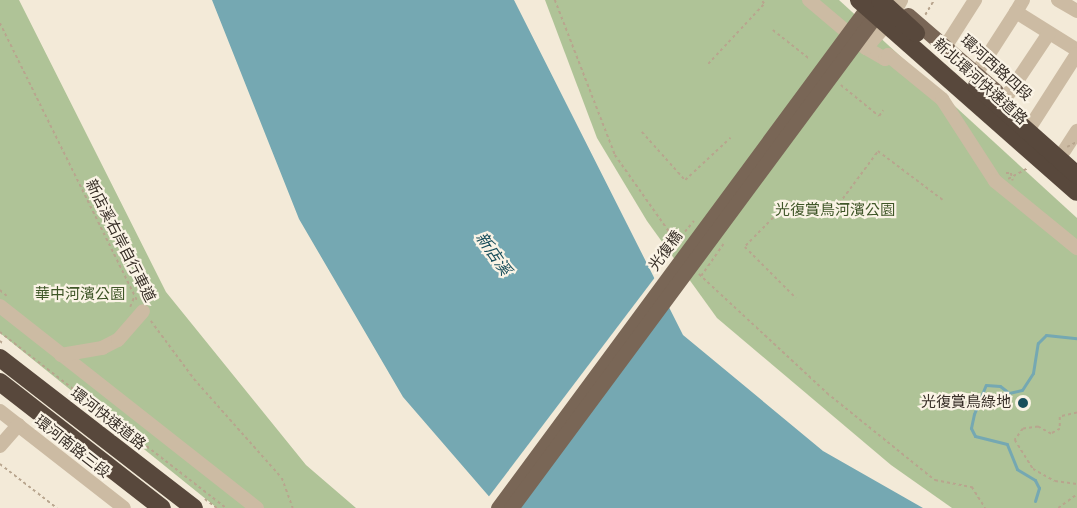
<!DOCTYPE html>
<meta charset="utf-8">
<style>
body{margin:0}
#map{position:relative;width:1077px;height:508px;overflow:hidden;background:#f3ead8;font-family:"DejaVu Sans","Noto Sans TC",sans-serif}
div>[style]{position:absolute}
.green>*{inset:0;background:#afc397}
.water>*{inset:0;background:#75a8b2}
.pier>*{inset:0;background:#f3ead8}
.stream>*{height:3px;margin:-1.5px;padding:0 1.5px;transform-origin:1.5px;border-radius:1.5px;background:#75a8b2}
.path>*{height:1.5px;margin-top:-0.75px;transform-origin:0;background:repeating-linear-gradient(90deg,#b8a58e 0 3px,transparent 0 6px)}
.minor>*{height:14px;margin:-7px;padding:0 7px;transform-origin:7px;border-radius:7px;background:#ccbba3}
.major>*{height:15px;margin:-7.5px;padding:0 7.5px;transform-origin:7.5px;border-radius:7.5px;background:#796656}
.highway>*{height:18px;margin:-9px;padding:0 9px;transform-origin:9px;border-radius:9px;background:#58483c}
.path-bridge>*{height:1.5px;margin-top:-0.75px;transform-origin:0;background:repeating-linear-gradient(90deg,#b8a58e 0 3px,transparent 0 6px)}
.major-bridge>*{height:15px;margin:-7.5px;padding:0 7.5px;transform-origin:7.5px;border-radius:7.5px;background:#796656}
.highway-bridge>*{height:18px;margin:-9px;padding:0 9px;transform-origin:9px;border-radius:9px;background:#58483c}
.dots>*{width:16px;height:16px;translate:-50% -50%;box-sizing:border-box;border:3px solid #faf3e5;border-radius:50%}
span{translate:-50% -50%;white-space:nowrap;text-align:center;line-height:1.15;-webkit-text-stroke:4.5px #faf3e5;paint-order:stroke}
.street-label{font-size:15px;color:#362d26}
.park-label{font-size:15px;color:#3f5628}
.poi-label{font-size:15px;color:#362d26}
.right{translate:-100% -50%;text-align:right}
.water-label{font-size:16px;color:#194e5b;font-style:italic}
</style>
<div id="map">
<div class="green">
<div style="clip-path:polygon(0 0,19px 0,166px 292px,306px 465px,356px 508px,217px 508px,0 333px)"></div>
<div style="clip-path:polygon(545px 0,839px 0,1077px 218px,1077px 508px,952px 508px,891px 465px,717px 318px,647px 221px,597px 138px)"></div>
</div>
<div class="water">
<div style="clip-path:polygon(212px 0,514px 0,683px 335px,823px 451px,923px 508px,499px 508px,403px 397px,299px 219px)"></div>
</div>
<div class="pier">
<div style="clip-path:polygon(656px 276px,670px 303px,495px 508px,487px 499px)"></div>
</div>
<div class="stream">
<div style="left:1035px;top:501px;width:14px;rotate:-73deg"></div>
<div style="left:1039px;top:488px;width:9px;rotate:-117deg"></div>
<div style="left:1035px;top:480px;width:21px;rotate:-149deg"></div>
<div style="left:1017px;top:469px;width:27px;rotate:-112deg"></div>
<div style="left:1007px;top:444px;width:33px;rotate:-166deg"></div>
<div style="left:975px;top:436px;width:9px;rotate:-117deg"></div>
<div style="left:971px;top:428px;width:14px;rotate:-78deg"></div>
<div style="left:974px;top:414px;width:31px;rotate:-68deg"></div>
<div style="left:986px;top:385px;width:14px;rotate:4deg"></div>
<div style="left:1000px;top:386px;width:11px;rotate:38deg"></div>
<div style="left:1009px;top:393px;width:13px;rotate:-13deg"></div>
<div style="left:1022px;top:390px;width:20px;rotate:-57deg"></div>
<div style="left:1033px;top:373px;width:30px;rotate:-81deg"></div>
<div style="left:1038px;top:343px;width:11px;rotate:-45deg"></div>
<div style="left:1046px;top:335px;width:31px;rotate:6deg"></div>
</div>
<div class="path">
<div style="left:555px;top:0;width:166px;rotate:68.8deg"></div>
<div style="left:615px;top:155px;width:108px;rotate:54.8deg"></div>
<div style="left:925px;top:15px;width:17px;rotate:-59deg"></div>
<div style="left:0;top:23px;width:309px;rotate:63.7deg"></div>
<div style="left:773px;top:30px;width:48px;rotate:38.3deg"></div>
<div style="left:708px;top:64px;width:82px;rotate:-47deg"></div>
<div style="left:764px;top:4px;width:5px;rotate:-127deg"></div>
<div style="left:841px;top:85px;width:49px;rotate:39.2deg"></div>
<div style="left:879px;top:116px;width:7px;rotate:-56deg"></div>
<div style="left:642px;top:132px;width:64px;rotate:48.1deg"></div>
<div style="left:685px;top:180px;width:62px;rotate:-43deg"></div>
<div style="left:1006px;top:173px;width:5px"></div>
<div style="left:1011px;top:173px;width:8px;rotate:76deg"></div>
<div style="left:790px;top:201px;width:64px;rotate:134.4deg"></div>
<div style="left:745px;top:247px;width:72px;rotate:45deg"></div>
<div style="left:832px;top:213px;width:77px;rotate:-53.4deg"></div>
<div style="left:878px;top:151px;width:81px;rotate:37deg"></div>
<div style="left:677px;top:241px;width:26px;rotate:-50deg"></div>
<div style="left:699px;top:274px;width:175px;rotate:42.9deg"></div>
<div style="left:827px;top:393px;width:139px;rotate:38.9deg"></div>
<div style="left:935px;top:480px;width:38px;rotate:11deg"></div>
<div style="left:972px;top:487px;width:25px;rotate:58deg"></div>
<div style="left:701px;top:276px;width:39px;rotate:-55deg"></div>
<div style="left:0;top:290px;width:9px;rotate:41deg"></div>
<div style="left:130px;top:307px;width:11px;rotate:-68deg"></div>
<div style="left:151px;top:321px;width:72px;rotate:53.4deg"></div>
<div style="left:194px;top:379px;width:132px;rotate:48.4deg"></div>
<div style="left:282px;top:478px;width:32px;rotate:70deg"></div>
<div style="left:0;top:332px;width:286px;rotate:37.9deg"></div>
<div style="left:0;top:341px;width:5px;rotate:37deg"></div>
<div style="left:1077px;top:413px;width:17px;rotate:167deg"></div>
<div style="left:1060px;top:417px;width:12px;rotate:90deg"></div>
<div style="left:1060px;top:429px;width:10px;rotate:151deg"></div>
<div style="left:1051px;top:434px;width:15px;rotate:-152deg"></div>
<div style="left:1038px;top:427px;width:15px;rotate:172deg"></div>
<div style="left:1023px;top:429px;width:14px;rotate:126deg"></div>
<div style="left:1015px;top:440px;width:34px;rotate:58deg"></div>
<div style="left:1033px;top:469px;width:25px;rotate:29deg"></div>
<div style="left:1055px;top:481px;width:22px;rotate:8deg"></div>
<div style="left:0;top:464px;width:72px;rotate:37.7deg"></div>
<div style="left:205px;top:499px;width:15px;rotate:37deg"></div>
<div style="left:1058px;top:508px;width:24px;rotate:-36deg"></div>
</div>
<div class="minor">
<div style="left:809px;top:0;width:75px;rotate:40.1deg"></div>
<div style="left:866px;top:48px;width:22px;rotate:30deg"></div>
<div style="left:885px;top:59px;width:5px;rotate:-53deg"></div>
<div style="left:888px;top:55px;width:70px;rotate:39.2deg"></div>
<div style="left:942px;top:99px;width:98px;rotate:57.1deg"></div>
<div style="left:995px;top:181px;width:106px;rotate:39.3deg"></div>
<div style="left:1023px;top:0;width:14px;rotate:120deg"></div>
<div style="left:1016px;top:12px;width:72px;rotate:31.9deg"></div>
<div style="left:1058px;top:0;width:22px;rotate:30deg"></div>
<div style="left:945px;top:47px;width:56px;rotate:-57.4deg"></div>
<div style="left:866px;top:48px;width:35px;rotate:-49deg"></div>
<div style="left:889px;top:22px;width:25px;rotate:-61deg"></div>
<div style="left:976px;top:74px;width:74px;rotate:-57.2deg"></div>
<div style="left:1005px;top:99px;width:79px;rotate:-56.3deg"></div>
<div style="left:1032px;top:124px;width:83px;rotate:-57.3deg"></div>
<div style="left:1064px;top:151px;width:24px;rotate:-57deg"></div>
<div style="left:0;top:306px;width:327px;rotate:38.2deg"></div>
<div style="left:61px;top:355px;width:42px;rotate:-9.7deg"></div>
<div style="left:102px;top:348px;width:18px;rotate:-27deg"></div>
<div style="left:118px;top:340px;width:38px;rotate:-49deg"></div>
<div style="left:0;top:411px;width:157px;rotate:38deg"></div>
<div style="left:0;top:446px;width:28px;rotate:-49deg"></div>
</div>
<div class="major">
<div style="left:908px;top:15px;width:116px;rotate:40.8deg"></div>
</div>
<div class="highway">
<div style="left:0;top:358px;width:245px;rotate:37.7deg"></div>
<div style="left:0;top:382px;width:205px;rotate:37.9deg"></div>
</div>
<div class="path-bridge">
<div style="left:1067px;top:147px;width:11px;rotate:-27deg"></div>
<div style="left:1008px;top:179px;width:23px;rotate:-29deg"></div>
</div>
<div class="major-bridge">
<div style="left:498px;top:508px;width:631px;rotate:-53.57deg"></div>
<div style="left:511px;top:508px;width:623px;rotate:-53.48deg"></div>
</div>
<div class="highway-bridge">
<div style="left:859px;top:0;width:290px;rotate:41.4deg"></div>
<div style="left:880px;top:0;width:49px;rotate:42.5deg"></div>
<div style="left:977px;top:86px;width:134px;rotate:41.7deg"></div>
</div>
<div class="dots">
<div style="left:1023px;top:403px;background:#194e5b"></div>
</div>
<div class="street-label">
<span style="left:996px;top:68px;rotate:42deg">環河西路四段</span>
<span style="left:980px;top:82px;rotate:42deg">新北環河快速道路</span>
<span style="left:120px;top:241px;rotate:63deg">新店溪右岸自行車道</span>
<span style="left:666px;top:251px;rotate:-54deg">光復橋</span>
<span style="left:108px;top:419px;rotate:38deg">環河快速道路</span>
<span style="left:72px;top:447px;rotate:38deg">環河南路三段</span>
</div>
<div class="park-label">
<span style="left:835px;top:211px">光復賞鳥河濱公園</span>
<span style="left:80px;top:295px">華中河濱公園</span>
</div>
<div class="poi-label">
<span class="right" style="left:1011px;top:403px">光復賞鳥綠地</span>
</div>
<div class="water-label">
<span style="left:493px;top:254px;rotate:55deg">新店溪</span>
</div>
</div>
